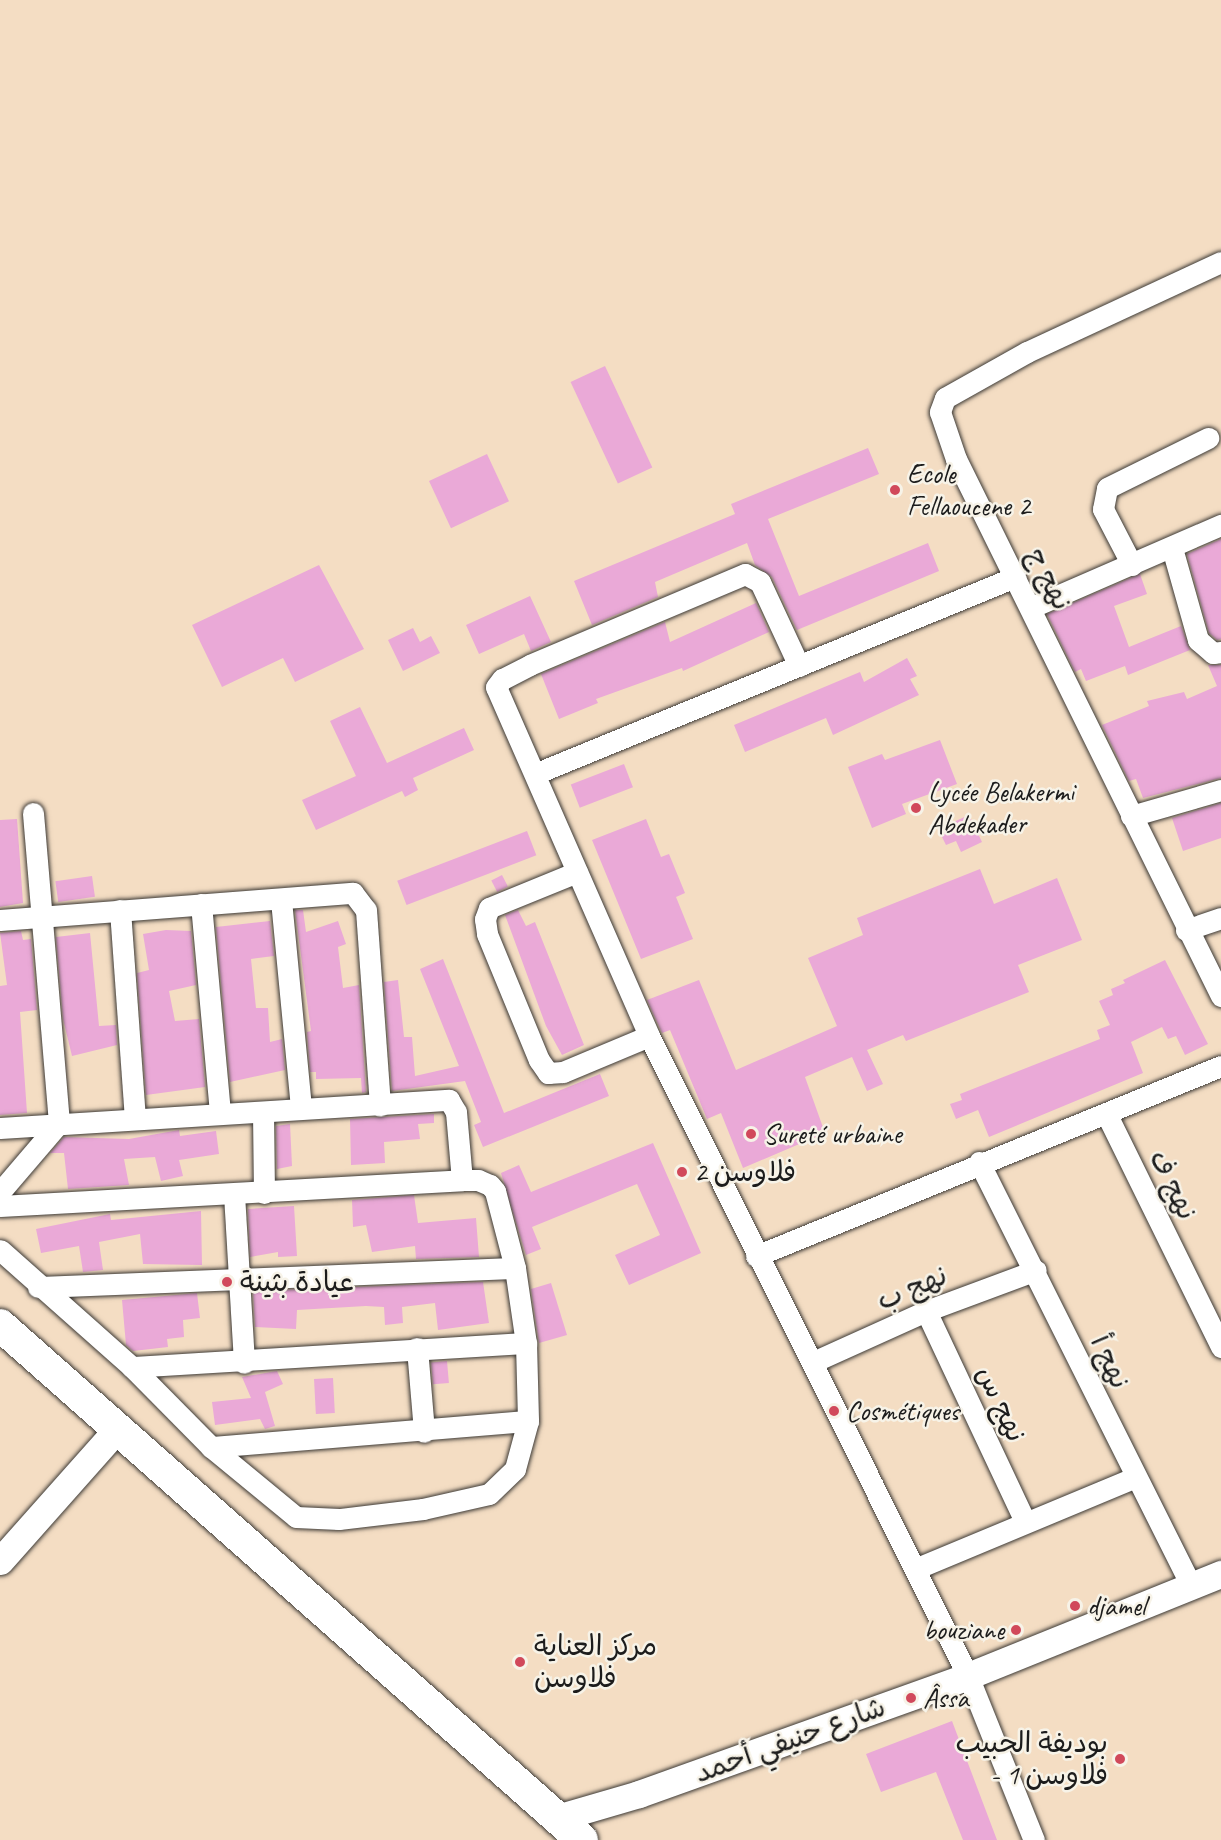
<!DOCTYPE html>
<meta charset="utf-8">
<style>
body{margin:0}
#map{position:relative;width:1221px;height:1840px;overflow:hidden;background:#f4ddc3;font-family:Caveat,"Playpen Sans Arabic",sans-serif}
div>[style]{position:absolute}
.building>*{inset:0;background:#eaa9d7;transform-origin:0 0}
.roads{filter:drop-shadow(0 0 2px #3c3935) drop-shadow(0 0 2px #3c3935)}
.minor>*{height:21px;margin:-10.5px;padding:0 10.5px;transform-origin:10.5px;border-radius:10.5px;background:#fff}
.tertiary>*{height:27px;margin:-13.5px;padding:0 13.5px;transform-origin:13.5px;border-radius:13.5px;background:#fff}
.secondary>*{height:32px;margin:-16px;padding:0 16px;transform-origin:16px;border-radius:16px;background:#fff}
.dots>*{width:16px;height:16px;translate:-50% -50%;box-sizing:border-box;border:3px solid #f7f3e8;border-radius:50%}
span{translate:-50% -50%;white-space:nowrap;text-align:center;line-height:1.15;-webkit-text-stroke:5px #f7f3e8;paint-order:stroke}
.poi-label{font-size:28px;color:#1c1c1c}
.left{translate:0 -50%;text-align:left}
.right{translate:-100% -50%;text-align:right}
.street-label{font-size:28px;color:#1c1c1c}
</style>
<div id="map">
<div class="building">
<div style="left:605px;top:366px;width:112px;height:38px;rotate:65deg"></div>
<div style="clip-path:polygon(868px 448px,879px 474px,768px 519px,799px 596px,928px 543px,939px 571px,797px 630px,772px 577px,755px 565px,747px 543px,655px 582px,658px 597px,592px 625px,574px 581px,735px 514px,731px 504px)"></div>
<div style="left:487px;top:454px;width:52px;height:64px;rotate:65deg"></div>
<div style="clip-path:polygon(1221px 539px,1221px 639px,1217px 640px,1209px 633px,1187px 554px)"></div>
<div style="clip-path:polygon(319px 565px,364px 649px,295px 682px,283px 658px,222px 687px,192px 625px)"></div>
<div style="clip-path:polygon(1140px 574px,1147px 594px,1114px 606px,1129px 647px,1181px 626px,1190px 650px,1128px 675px,1125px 666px,1086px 681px,1081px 669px,1075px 672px,1047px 614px)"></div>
<div style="clip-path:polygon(530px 596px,551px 642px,531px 651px,524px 634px,479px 654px,466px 625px)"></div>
<div style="clip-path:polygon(756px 603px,769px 632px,683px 671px,682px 668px,596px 699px,598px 703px,559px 719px,541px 674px,665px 622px,670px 642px)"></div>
<div style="clip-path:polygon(413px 628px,420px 642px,431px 636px,440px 653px,403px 671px,388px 640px)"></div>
<div style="clip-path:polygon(907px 658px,917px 676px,910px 679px,919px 695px,833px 735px,826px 718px,745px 752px,734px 725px,860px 672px,864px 682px)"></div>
<div style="clip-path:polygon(1208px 665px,1221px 665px,1221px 778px,1143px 798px,1136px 779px,1129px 781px,1102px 725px,1149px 706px,1147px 701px,1184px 692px,1187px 699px,1217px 686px)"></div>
<div style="clip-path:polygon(360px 707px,387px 763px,464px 728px,474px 750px,413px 778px,418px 790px,405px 797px,402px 791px,316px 830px,302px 800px,356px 776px,330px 721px)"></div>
<div style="clip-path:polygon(940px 740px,957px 784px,902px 804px,906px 814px,872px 828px,848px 767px,882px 754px,885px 760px)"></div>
<div style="left:624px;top:764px;width:25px;height:57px;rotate:69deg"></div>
<div style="clip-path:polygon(1221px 803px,1221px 838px,1183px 851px,1172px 818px)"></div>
<div style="clip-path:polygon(969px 815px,982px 842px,961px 852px,956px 841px,946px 845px,938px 829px)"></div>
<div style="clip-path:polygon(17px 819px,23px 903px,0 907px,0 820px)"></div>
<div style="clip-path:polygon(646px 819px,661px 857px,669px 854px,685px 893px,676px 897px,693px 939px,641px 959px,592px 840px)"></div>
<div style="left:527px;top:831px;width:26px;height:139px;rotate:69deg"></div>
<div style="clip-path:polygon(980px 869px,994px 904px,1057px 878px,1082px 940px,1018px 965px,1029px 992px,906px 1041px,903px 1035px,867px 1050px,883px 1084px,867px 1091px,852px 1057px,805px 1077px,825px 1133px,743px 1168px,721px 1113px,707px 1119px,670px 1030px,662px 1033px,647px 1000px,699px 980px,736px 1070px,837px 1026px,808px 958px,863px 935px,857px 918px)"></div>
<div style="left:502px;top:875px;width:13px;height:12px;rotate:63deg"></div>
<div style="left:92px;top:876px;width:21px;height:37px;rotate:82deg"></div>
<div style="clip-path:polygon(295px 910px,303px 910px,306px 932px,338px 921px,346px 944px,338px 947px,343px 988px,359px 985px,366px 1092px,362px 1093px,361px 1078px,316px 1079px,316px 1072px,310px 1072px,307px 1032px,311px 1031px)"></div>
<div style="clip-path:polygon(518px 910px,526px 926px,535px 922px,584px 1045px,562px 1055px,546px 1026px,505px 915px)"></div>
<div style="clip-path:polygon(270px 921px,274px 956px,251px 959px,256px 1008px,268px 1008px,270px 1042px,282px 1039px,285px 1070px,230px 1082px,216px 927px)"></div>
<div style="clip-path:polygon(166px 930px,191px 931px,196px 985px,169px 991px,175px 1021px,199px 1019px,205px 1087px,146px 1095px,137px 973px,149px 970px,143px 934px)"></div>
<div style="clip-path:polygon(21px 931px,23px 940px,31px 939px,37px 1010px,20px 1012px,27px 1113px,0 1115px,0 986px,7px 985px,0 933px)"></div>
<div style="clip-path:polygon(90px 933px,99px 1026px,116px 1025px,117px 1045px,72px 1056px,63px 1019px,56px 937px)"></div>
<div style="clip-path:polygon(443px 959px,504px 1113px,600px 1074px,609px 1096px,483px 1147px,474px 1125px,481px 1122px,465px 1081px,392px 1091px,384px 982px,398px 980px,404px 1037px,412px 1037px,415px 1076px,459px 1066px,420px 969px)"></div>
<div style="clip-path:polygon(1165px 960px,1208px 1044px,1185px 1055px,1176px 1036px,1168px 1039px,1162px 1027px,1131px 1042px,1143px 1073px,989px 1137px,978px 1110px,956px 1119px,950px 1104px,962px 1100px,960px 1094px,1100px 1039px,1097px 1030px,1110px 1025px,1099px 1001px,1113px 995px,1111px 989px,1125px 983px,1123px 980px)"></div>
<div style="clip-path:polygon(434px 1114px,434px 1123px,418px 1124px,420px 1139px,384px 1142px,385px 1163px,351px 1165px,350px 1119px)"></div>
<div style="clip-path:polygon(290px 1124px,292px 1166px,277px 1169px,276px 1126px)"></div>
<div style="clip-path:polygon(179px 1130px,180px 1136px,216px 1131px,219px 1154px,179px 1160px,183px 1176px,161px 1181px,155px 1157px,124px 1159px,129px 1185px,68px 1189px,64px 1153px,50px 1153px,64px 1137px,129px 1139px)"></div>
<div style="clip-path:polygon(653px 1143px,701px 1253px,629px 1285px,615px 1255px,660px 1235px,637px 1184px,532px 1227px,541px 1249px,526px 1255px,501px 1173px,519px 1165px,531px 1192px)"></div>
<div style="clip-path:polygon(414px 1195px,418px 1223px,476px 1218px,479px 1257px,416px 1259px,415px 1246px,372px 1252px,366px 1225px,353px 1227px,352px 1200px)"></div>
<div style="clip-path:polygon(294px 1206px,297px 1256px,278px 1257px,278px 1252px,250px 1257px,248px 1209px)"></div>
<div style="clip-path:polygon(201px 1211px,202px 1265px,143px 1264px,140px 1234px,99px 1242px,103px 1270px,83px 1272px,79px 1246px,41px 1253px,36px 1229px,110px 1214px,111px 1220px)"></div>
<div style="clip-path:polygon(483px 1282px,489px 1323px,438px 1330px,435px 1303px,402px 1307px,403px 1323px,385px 1325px,384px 1307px,366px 1306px,297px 1310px,296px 1329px,255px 1327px,253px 1291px)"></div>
<div style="clip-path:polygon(551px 1283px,567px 1335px,539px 1343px,531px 1289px)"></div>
<div style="clip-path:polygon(197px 1293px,200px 1318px,183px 1320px,184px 1337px,167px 1339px,168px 1347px,133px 1351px,126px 1345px,122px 1300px)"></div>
<div style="left:447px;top:1361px;width:22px;height:16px;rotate:85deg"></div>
<div style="clip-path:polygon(277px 1371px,283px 1384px,265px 1392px,275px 1426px,265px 1429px,260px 1419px,215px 1425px,212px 1402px,251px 1398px,242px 1377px)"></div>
<div style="left:333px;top:1378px;width:35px;height:19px;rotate:87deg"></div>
<div style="clip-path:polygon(952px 1721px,997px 1840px,963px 1840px,936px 1772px,881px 1792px,866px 1754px)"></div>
</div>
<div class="roads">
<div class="minor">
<div style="left:1221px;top:262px;width:214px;rotate:155.1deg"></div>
<div style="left:1027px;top:352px;width:94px;rotate:150.7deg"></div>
<div style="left:945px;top:398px;width:15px;rotate:110deg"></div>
<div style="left:940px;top:412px;width:50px;rotate:71.2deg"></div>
<div style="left:956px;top:459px;width:599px;rotate:63.73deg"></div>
<div style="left:1172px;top:548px;width:96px;rotate:74.2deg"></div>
<div style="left:1198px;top:640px;width:20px;rotate:41deg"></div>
<div style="left:1213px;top:653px;width:8px;rotate:-7deg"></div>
<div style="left:1132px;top:565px;width:63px;rotate:-117.4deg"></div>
<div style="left:1103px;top:509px;width:21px;rotate:-79deg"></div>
<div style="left:1107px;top:488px;width:113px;rotate:-26.3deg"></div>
<div style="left:1032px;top:607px;width:206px;rotate:-23.5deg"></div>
<div style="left:799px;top:666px;width:93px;rotate:-114.9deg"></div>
<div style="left:760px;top:582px;width:17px;rotate:-152deg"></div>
<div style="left:745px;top:574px;width:233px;rotate:157.1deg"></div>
<div style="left:530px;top:665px;width:31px;rotate:153deg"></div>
<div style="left:502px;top:679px;width:10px;rotate:127deg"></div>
<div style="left:496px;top:687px;width:381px;rotate:66.3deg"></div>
<div style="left:649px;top:1036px;width:715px;rotate:63.51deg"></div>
<div style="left:968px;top:1676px;width:177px;rotate:68.1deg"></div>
<div style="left:537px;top:773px;width:517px;rotate:-22.3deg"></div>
<div style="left:1131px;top:816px;width:94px;rotate:-16.1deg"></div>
<div style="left:577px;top:872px;width:95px;rotate:157.8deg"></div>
<div style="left:489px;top:908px;width:12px;rotate:110deg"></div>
<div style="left:485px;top:919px;width:15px;rotate:82deg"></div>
<div style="left:487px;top:934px;width:136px;rotate:67.6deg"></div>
<div style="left:539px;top:1060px;width:16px;rotate:55deg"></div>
<div style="left:548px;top:1073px;width:15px;rotate:-4deg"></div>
<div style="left:563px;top:1072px;width:93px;rotate:-22.7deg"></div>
<div style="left:281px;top:900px;width:209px;rotate:84.5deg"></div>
<div style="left:201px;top:904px;width:209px;rotate:84.8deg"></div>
<div style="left:120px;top:910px;width:208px;rotate:85.9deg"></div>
<div style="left:0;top:920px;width:354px;rotate:-4.4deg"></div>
<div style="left:353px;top:893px;width:21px;rotate:53deg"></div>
<div style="left:366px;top:910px;width:196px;rotate:85.9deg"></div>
<div style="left:1186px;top:930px;width:37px;rotate:-19deg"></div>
<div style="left:263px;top:1112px;width:81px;rotate:89.3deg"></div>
<div style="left:1106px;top:1113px;width:261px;rotate:63.8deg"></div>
<div style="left:0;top:1128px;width:450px;rotate:-3.6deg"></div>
<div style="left:449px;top:1100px;width:14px;rotate:60deg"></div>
<div style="left:456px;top:1112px;width:68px;rotate:85deg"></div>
<div style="left:979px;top:1162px;width:474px;rotate:63.4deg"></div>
<div style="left:0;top:1192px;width:91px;rotate:-49.5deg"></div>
<div style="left:59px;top:1123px;width:311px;rotate:-94.8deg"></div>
<div style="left:234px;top:1194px;width:169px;rotate:86.6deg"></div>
<div style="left:0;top:1206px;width:463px;rotate:-3.2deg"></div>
<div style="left:462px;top:1180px;width:16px"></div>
<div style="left:478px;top:1180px;width:13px;rotate:23deg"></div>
<div style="left:490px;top:1185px;width:8px;rotate:50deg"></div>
<div style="left:495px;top:1191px;width:80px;rotate:75.4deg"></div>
<div style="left:515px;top:1268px;width:76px;rotate:81.7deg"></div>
<div style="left:526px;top:1343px;width:78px;rotate:88.5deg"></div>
<div style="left:528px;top:1421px;width:50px;rotate:105.2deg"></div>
<div style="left:515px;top:1469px;width:36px;rotate:136deg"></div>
<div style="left:489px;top:1494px;width:68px;rotate:167.2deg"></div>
<div style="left:423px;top:1509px;width:85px;rotate:173.2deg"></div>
<div style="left:339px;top:1519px;width:43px;rotate:-177.3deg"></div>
<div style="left:296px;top:1517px;width:110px;rotate:-140.5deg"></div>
<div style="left:211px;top:1447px;width:112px;rotate:-134.6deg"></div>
<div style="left:132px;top:1367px;width:176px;rotate:-138.4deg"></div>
<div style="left:756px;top:1256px;width:502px;rotate:-22.23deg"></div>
<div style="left:38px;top:1287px;width:477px;rotate:-2.3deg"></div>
<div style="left:926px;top:1311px;width:232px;rotate:64.8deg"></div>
<div style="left:417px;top:1348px;width:84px;rotate:85.2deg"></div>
<div style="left:813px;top:1362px;width:124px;rotate:-24.3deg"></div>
<div style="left:926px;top:1311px;width:117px;rotate:-20.4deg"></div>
<div style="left:132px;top:1367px;width:395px;rotate:-3.5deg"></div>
<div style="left:211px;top:1447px;width:318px;rotate:-4.7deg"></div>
<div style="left:915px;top:1569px;width:237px;rotate:-22.6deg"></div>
</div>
<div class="tertiary">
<div style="left:0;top:1561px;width:179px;rotate:-48.4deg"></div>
<div style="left:557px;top:1818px;width:85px;rotate:-16.3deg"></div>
<div style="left:639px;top:1794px;width:350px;rotate:-19.7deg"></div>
<div style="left:968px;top:1676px;width:273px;rotate:-22deg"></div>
</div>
<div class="secondary">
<div style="left:0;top:1325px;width:777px;rotate:41.5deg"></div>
</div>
</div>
<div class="dots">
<div style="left:895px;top:490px;background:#d1495b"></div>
<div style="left:916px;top:808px;background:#d1495b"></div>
<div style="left:751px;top:1134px;background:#d1495b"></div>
<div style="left:682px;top:1172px;background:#d1495b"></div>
<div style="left:227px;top:1282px;background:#d1495b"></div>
<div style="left:834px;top:1411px;background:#d1495b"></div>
<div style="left:1075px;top:1606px;background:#d1495b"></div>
<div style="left:1016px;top:1630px;background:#d1495b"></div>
<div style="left:520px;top:1662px;background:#d1495b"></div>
<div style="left:911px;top:1698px;background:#d1495b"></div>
<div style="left:1120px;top:1759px;background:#d1495b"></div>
</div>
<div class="poi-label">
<span class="left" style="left:907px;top:490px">Ecole<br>Fellaoucene 2</span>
<span class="left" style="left:928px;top:808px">Lycée Belakermi<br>Abdekader</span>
<span class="left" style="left:763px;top:1134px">Sureté urbaine</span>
<span class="left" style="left:694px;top:1172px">فلاوسن 2</span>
<span class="left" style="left:240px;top:1282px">عيادة بثينة</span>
<span class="left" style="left:846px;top:1411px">Cosmétiques</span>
<span class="left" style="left:1087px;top:1606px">djamel</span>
<span class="right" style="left:1004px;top:1630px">bouziane</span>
<span class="left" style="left:534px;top:1662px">مركز العناية<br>فلاوسن</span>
<span class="left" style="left:923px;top:1698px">Âssa</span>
<span class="right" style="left:1108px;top:1759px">بوديفة الحبيب<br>- فلاوسن 1</span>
</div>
<div class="street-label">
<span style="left:1049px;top:579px;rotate:63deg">نهج ج</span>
<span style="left:1173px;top:1185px;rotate:64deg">نهج ف</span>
<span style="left:912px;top:1288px;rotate:-23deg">نهج ب</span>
<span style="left:1110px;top:1362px;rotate:65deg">نهج أ</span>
<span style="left:1001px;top:1404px;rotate:65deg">نهج س</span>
<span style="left:790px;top:1740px;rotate:-20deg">شارع حنيفي أحمد</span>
</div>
</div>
